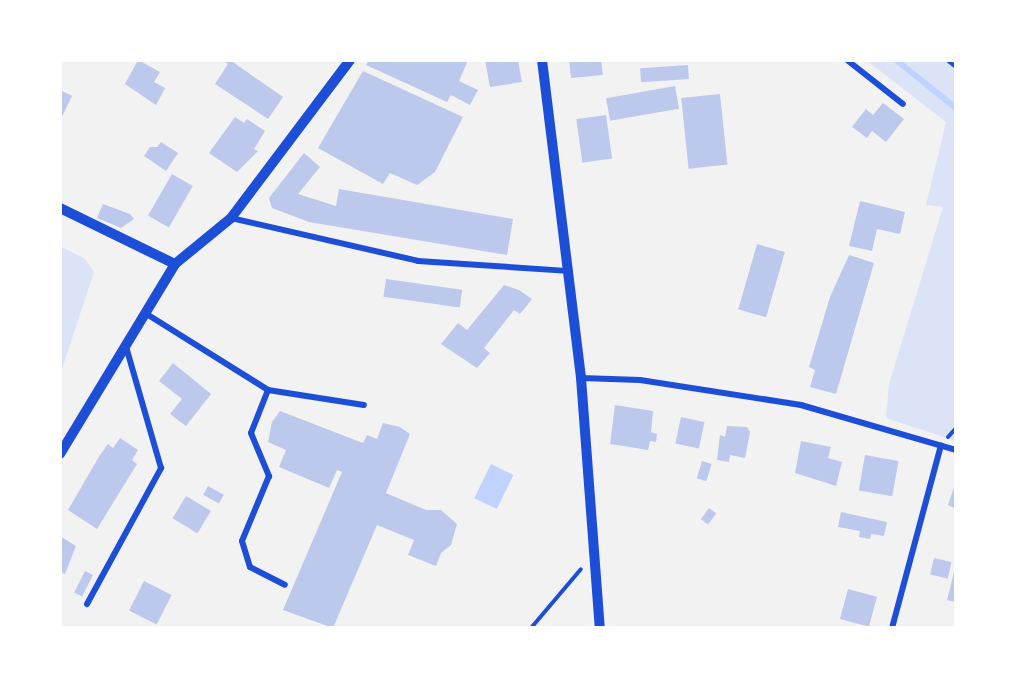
<!DOCTYPE html>
<style>
body{margin:0}
#map{position:relative;width:1016px;height:688px;overflow:hidden;background:#f2f2f2;font-family:"Source Sans 3",sans-serif}
div>[style]{position:absolute}
.green>*{inset:0;background:#dbe4f7}
.water>*{inset:0;background:#bfd3fe;transform-origin:0 0}
.stream>*{height:6px;margin:-3px;padding:0 3px;transform-origin:3px;border-radius:3px;background:#bfd3fe}
.building>*{inset:0;background:#bdc9ec;transform-origin:0 0}
.path>*{height:4px;margin:-2px;padding:0 2px;transform-origin:2px;border-radius:2px;background:#1d4ed8}
.minor>*{height:6px;margin:-3px;padding:0 3px;transform-origin:3px;border-radius:3px;background:#1d4ed8}
.tertiary>*{height:10px;margin:-5px;padding:0 5px;transform-origin:5px;border-radius:5px;background:#1d4ed8}
span{translate:-50% -50%;white-space:nowrap;text-align:center;line-height:1.15;-webkit-text-stroke:6px #fff;paint-order:stroke}
.frame{position:absolute;inset:0;border:62px solid #fff;pointer-events:none}
</style>
<div id="map">
<div class="green">
<div style="clip-path:polygon(866px 60px,956px 60px,956px 441px,886px 418px,889px 384px,943px 207px,926px 205px,946px 122px)"></div>
<div style="clip-path:polygon(60px 246px,85px 259px,94px 272px,60px 375px)"></div>
</div>
<div class="water">
<div style="left:491px;top:464px;width:25px;height:38px;rotate:26deg"></div>
</div>
<div class="stream">
<div style="left:896px;top:60px;width:77px;rotate:38.7deg"></div>
</div>
<div class="building">
<div style="clip-path:polygon(138px 60px,160px 72px,154px 82px,165px 88px,156px 105px,125px 84px)"></div>
<div style="clip-path:polygon(222px 60px,230px 60px,283px 97px,268px 119px,215px 84px,228px 64px)"></div>
<div style="clip-path:polygon(369px 60px,468px 60px,459px 81px,478px 90px,470px 105px,451px 95px,447px 102px,366px 65px)"></div>
<div style="clip-path:polygon(485px 60px,518px 60px,522px 82px,490px 87px)"></div>
<div style="clip-path:polygon(569px 60px,601px 60px,603px 75px,571px 78px)"></div>
<div style="left:688px;top:65px;width:14px;height:48px;rotate:86deg"></div>
<div style="clip-path:polygon(363px 71px,463px 117px,435px 172px,417px 185px,390px 173px,383px 184px,318px 148px)"></div>
<div style="left:675px;top:86px;width:23px;height:70px;rotate:80deg"></div>
<div style="clip-path:polygon(60px 90px,72px 96px,60px 121px)"></div>
<div style="left:720px;top:94px;width:71px;height:39px;rotate:84deg"></div>
<div style="clip-path:polygon(883px 103px,904px 119px,886px 142px,872px 131px,867px 138px,852px 127px,866px 109px,873px 115px)"></div>
<div style="left:606px;top:115px;width:44px;height:30px;rotate:82deg"></div>
<div style="clip-path:polygon(235px 117px,244px 123px,247px 119px,265px 131px,254px 149px,258px 151px,237px 172px,209px 153px)"></div>
<div style="clip-path:polygon(161px 142px,178px 153px,166px 171px,144px 156px,150px 147px,157px 147px)"></div>
<div style="clip-path:polygon(304px 153px,320px 167px,298px 194px,336px 206px,339px 189px,513px 219px,507px 255px,309px 222px,272px 208px,269px 198px)"></div>
<div style="left:172px;top:174px;width:24px;height:48px;rotate:30deg"></div>
<div style="clip-path:polygon(860px 201px,905px 212px,900px 234px,877px 229px,872px 251px,849px 246px)"></div>
<div style="clip-path:polygon(103px 204px,130px 214px,134px 219px,121px 228px,97px 218px)"></div>
<div style="left:757px;top:244px;width:29px;height:68px;rotate:16deg"></div>
<div style="clip-path:polygon(849px 255px,874px 263px,836px 394px,810px 387px,815px 370px,809px 367px,830px 297px)"></div>
<div style="left:386px;top:279px;width:77px;height:18px;rotate:8deg"></div>
<div style="clip-path:polygon(504px 285px,519px 290px,532px 299px,520px 314px,514px 310px,484px 348px,490px 353px,477px 368px,441px 344px,458px 323px,467px 330px)"></div>
<div style="clip-path:polygon(173px 363px,211px 394px,186px 426px,170px 414px,182px 399px,159px 381px)"></div>
<div style="clip-path:polygon(615px 405px,653px 411px,651px 432px,657px 434px,656px 442px,650px 441px,648px 450px,610px 444px)"></div>
<div style="clip-path:polygon(280px 411px,363px 443px,367px 435px,377px 439px,383px 423px,400px 427px,410px 434px,386px 493px,426px 510px,441px 510px,457px 524px,451px 545px,441px 553px,436px 566px,408px 555px,414px 540px,377px 525px,333px 628px,283px 610px,342px 472px,337px 470px,329px 488px,279px 467px,286px 450px,268px 442px,272px 422px)"></div>
<div style="left:681px;top:417px;width:24px;height:27px;rotate:12deg"></div>
<div style="clip-path:polygon(727px 426px,747px 427px,750px 432px,745px 458px,730px 455px,729px 462px,717px 460px,720px 435px,725px 437px)"></div>
<div style="clip-path:polygon(120px 438px,138px 450px,132px 460px,137px 464px,97px 529px,68px 510px,100px 455px,108px 444px,113px 448px)"></div>
<div style="clip-path:polygon(801px 441px,831px 447px,828px 458px,842px 462px,836px 486px,795px 473px)"></div>
<div style="left:865px;top:455px;width:34px;height:36px;rotate:10deg"></div>
<div style="left:702px;top:461px;width:10px;height:18px;rotate:17deg"></div>
<div style="left:208px;top:486px;width:18px;height:10px;rotate:29deg"></div>
<div style="clip-path:polygon(954px 487px,956px 488px,956px 509px,948px 505px)"></div>
<div style="left:186px;top:496px;width:29px;height:26px;rotate:31deg"></div>
<div style="left:709px;top:508px;width:9px;height:14px;rotate:36deg"></div>
<div style="clip-path:polygon(841px 512px,887px 522px,884px 536px,871px 534px,870px 539px,859px 537px,860px 531px,838px 527px)"></div>
<div style="clip-path:polygon(60px 536px,76px 546px,65px 574px,60px 571px)"></div>
<div style="left:934px;top:558px;width:18px;height:17px;rotate:13deg"></div>
<div style="left:85px;top:571px;width:9px;height:24px;rotate:27deg"></div>
<div style="clip-path:polygon(954px 572px,956px 573px,956px 602px,947px 600px)"></div>
<div style="left:144px;top:581px;width:31px;height:33px;rotate:27deg"></div>
<div style="left:848px;top:589px;width:30px;height:31px;rotate:15deg"></div>
</div>
<div class="path">
<div style="left:947px;top:60px;width:11px;rotate:38deg"></div>
<div style="left:948px;top:437px;width:12px;rotate:-48deg"></div>
<div style="left:531px;top:628px;width:77px;rotate:-49.7deg"></div>
</div>
<div class="minor">
<div style="left:847px;top:60px;width:71px;rotate:38.2deg"></div>
<div style="left:231px;top:218px;width:192px;rotate:12.9deg"></div>
<div style="left:418px;top:261px;width:149px;rotate:3.8deg"></div>
<div style="left:145px;top:313px;width:145px;rotate:32deg"></div>
<div style="left:268px;top:390px;width:46px;rotate:111.6deg"></div>
<div style="left:251px;top:433px;width:47px;rotate:67.3deg"></div>
<div style="left:269px;top:476px;width:70px;rotate:112.6deg"></div>
<div style="left:242px;top:541px;width:27px;rotate:73deg"></div>
<div style="left:250px;top:567px;width:39px;rotate:27deg"></div>
<div style="left:581px;top:378px;width:59px;rotate:1.9deg"></div>
<div style="left:640px;top:380px;width:163px;rotate:8.8deg"></div>
<div style="left:801px;top:405px;width:161px;rotate:16.2deg"></div>
<div style="left:268px;top:390px;width:97px;rotate:8.9deg"></div>
<div style="left:87px;top:604px;width:155px;rotate:-61.4deg"></div>
<div style="left:161px;top:468px;width:126px;rotate:-106.1deg"></div>
<div style="left:892px;top:628px;width:189px;rotate:-75deg"></div>
</div>
<div class="tertiary">
<div style="left:542px;top:60px;width:320px;rotate:83deg"></div>
<div style="left:581px;top:378px;width:251px;rotate:85.7deg"></div>
<div style="left:60px;top:208px;width:128px;rotate:26deg"></div>
<div style="left:60px;top:454px;width:222px;rotate:-58.8deg"></div>
<div style="left:175px;top:264px;width:72px;rotate:-39.4deg"></div>
<div style="left:231px;top:218px;width:198px;rotate:-53deg"></div>
</div>
<div class="frame"></div>
</div>
